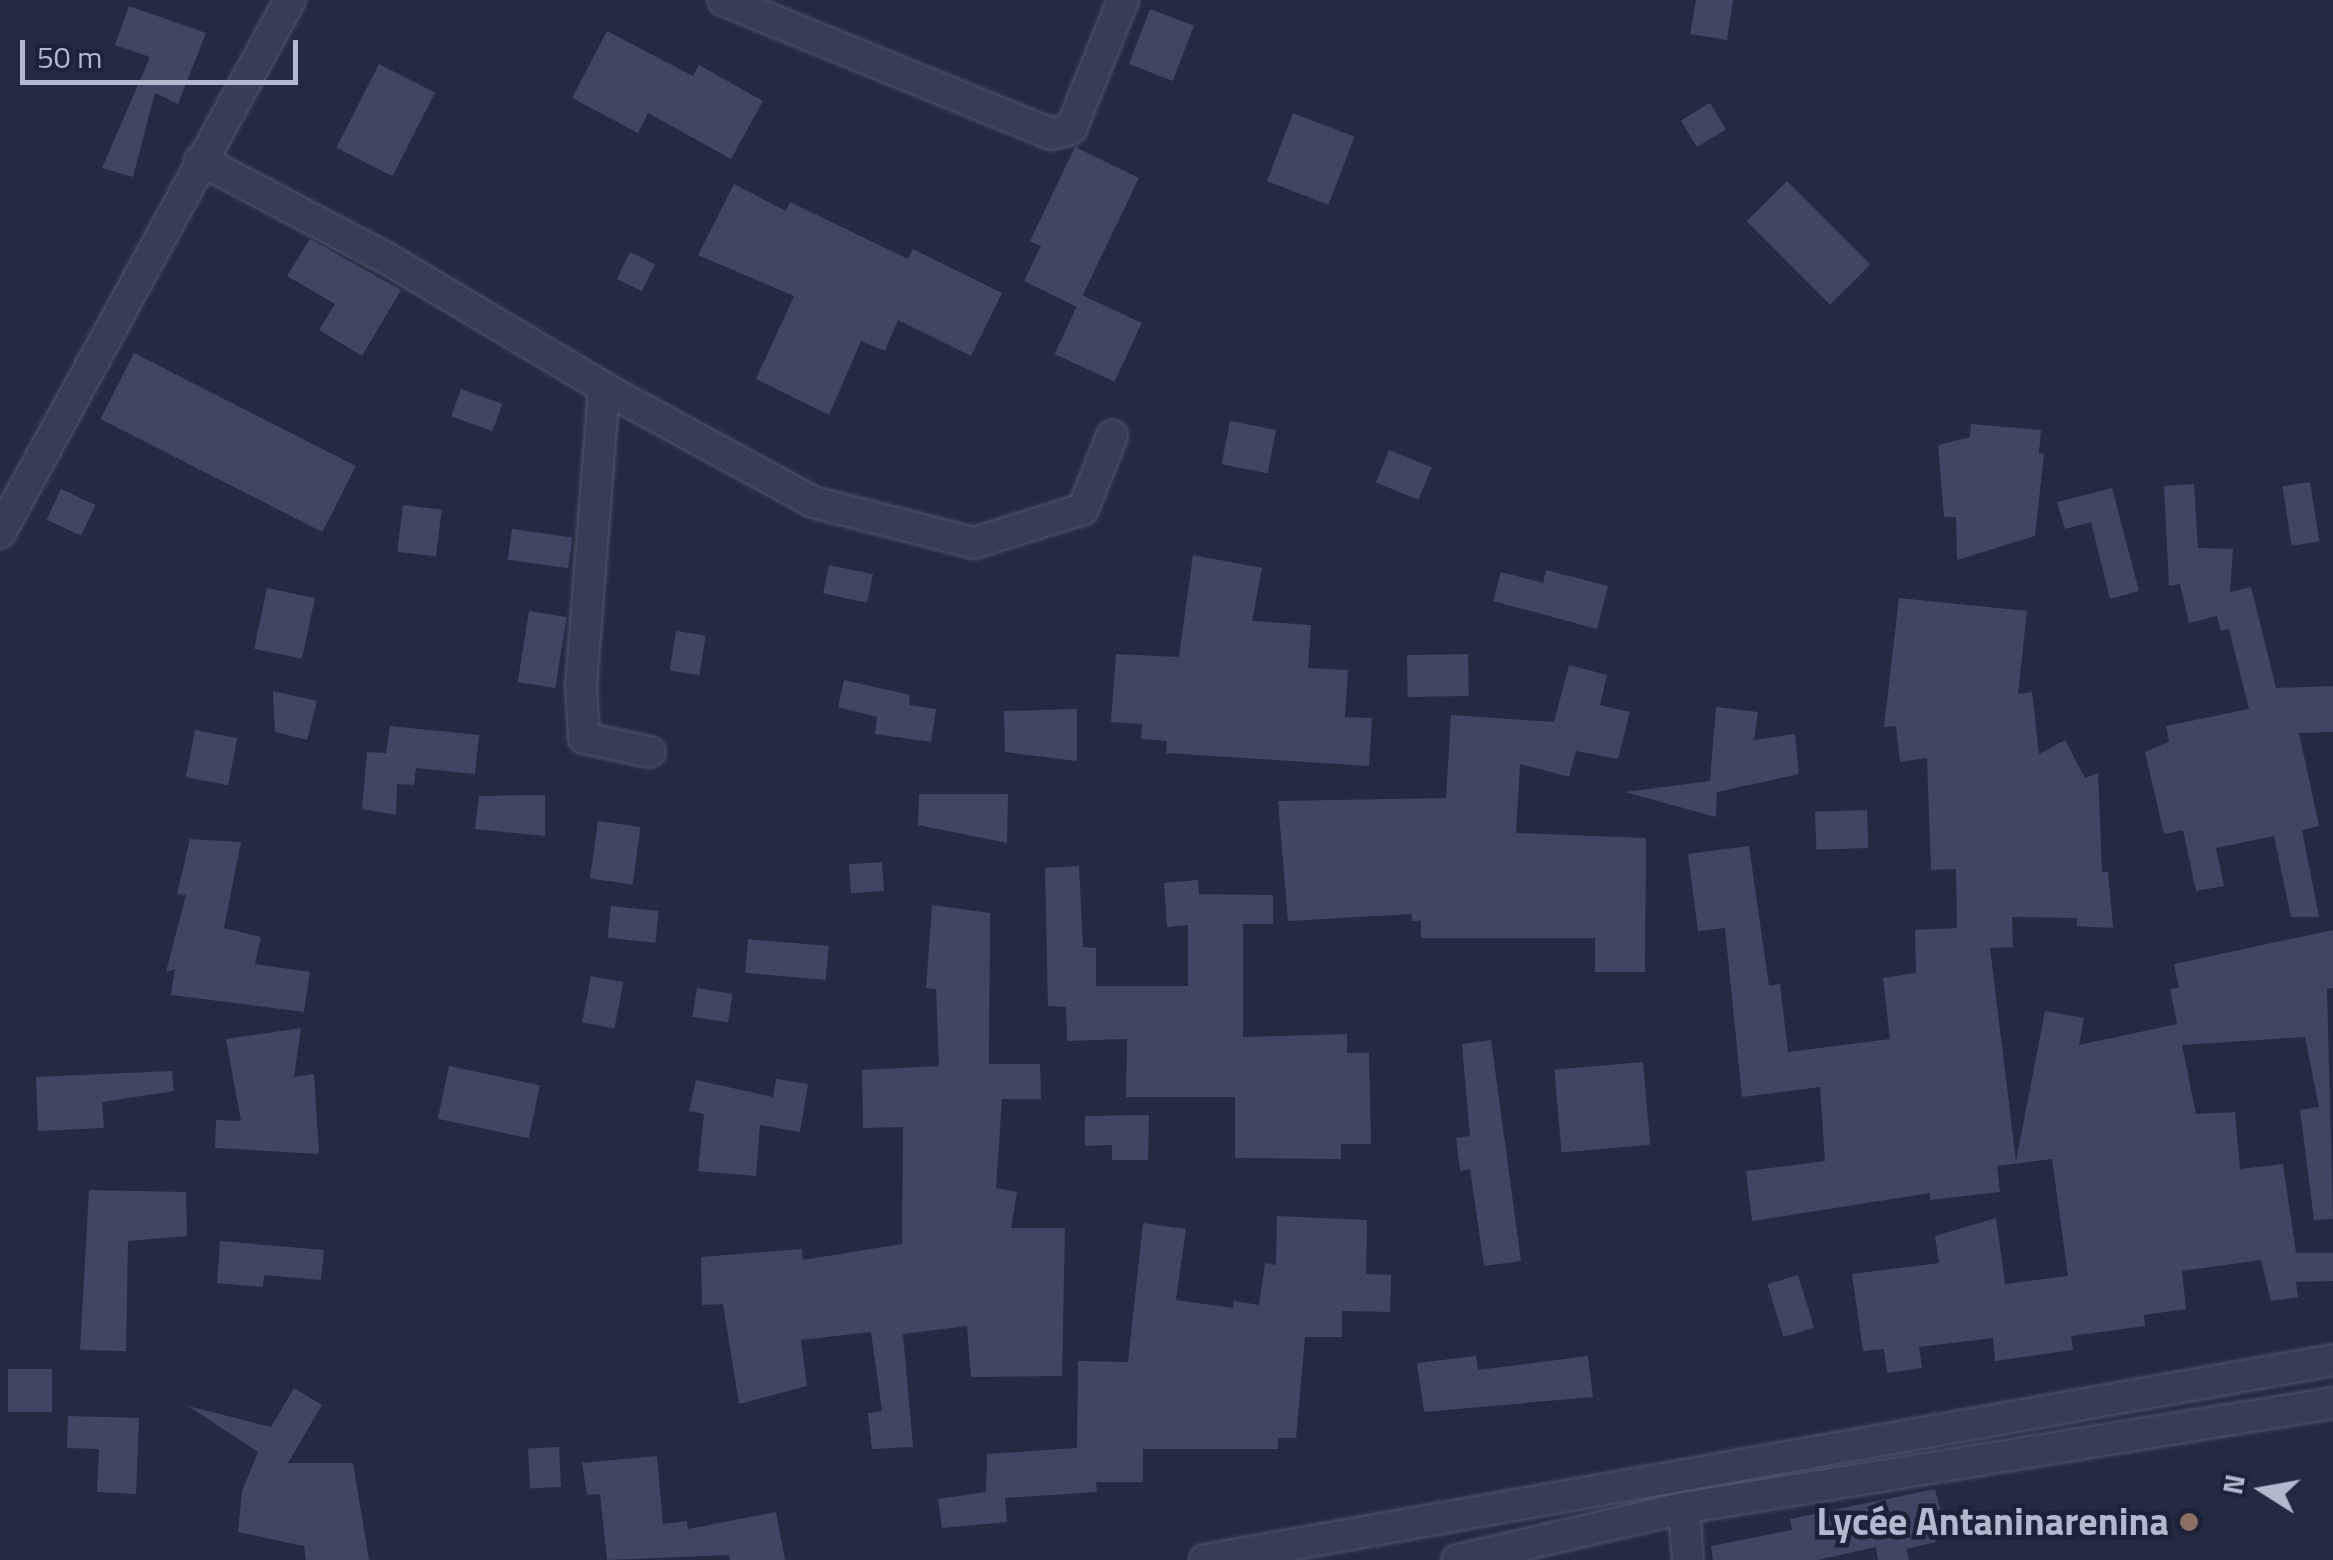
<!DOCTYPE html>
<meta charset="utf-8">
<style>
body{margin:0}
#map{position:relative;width:2333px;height:1560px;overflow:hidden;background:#232a42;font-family:"Titillium Web",sans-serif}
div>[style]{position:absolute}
.building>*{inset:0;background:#3e4663;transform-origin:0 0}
.roads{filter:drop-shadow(0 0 2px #52586c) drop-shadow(0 0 2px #52586c)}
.minor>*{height:30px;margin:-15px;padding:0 15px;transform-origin:15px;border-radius:15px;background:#373d52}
.dots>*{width:28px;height:28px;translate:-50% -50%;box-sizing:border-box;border:5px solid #1c2237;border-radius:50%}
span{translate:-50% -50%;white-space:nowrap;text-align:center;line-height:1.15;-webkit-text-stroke:9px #1c2237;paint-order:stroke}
.poi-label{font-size:38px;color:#b4b8cc;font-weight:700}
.right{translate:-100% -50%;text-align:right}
.north{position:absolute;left:2213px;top:1440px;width:100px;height:100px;-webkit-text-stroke:8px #1c2237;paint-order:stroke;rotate:281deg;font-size:28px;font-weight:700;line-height:40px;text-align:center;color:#b4b8cc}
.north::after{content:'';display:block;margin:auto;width:35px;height:45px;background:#b4b8cc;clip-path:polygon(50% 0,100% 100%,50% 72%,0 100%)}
.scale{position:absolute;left:20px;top:40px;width:278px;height:45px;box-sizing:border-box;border:5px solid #b4b8cc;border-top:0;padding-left:12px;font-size:30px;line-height:35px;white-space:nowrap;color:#b4b8cc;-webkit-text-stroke:8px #1c2237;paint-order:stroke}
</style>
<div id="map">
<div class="building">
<div style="clip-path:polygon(1696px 0,1733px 0,1727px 40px,1690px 34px)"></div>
<div style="clip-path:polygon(129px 6px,206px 33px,178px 104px,155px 93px,133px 177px,102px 168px,150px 57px,115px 45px)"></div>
<div style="left:1150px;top:9px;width:47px;height:59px;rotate:21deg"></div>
<div style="clip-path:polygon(607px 31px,693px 76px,699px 65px,763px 101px,731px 159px,648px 113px,638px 133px,572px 98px)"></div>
<div style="left:379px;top:64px;width:63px;height:94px;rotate:27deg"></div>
<div style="left:1710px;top:103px;width:31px;height:34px;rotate:59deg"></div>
<div style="left:1293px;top:113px;width:66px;height:73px;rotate:21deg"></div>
<div style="clip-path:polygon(1075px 147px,1139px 178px,1077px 307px,1024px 281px,1041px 246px,1030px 241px)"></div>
<div style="left:1787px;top:181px;width:118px;height:57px;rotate:45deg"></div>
<div style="clip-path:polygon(734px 184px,786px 211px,790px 202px,908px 259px,913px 249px,1002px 293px,971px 356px,898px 320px,885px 351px,861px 341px,829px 415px,756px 379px,794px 296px,698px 255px)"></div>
<div style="clip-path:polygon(310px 239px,401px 290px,362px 356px,319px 330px,335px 304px,287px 276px)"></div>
<div style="left:630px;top:252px;width:28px;height:30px;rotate:26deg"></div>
<div style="left:1082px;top:295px;width:66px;height:65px;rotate:25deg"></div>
<div style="left:134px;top:353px;width:249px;height:74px;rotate:27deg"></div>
<div style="left:461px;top:389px;width:44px;height:29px;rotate:20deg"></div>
<div style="left:1230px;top:421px;width:47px;height:44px;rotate:11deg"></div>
<div style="clip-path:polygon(1971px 424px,2041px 430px,2039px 453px,2044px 454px,2035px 536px,1957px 560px,1956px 517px,1944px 517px,1938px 445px,1970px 437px)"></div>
<div style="left:1389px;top:450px;width:46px;height:35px;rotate:22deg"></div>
<div style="left:2310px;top:482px;width:60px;height:28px;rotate:81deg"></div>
<div style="clip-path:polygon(2194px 484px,2198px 548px,2233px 549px,2230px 592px,2251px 587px,2276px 688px,2333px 686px,2333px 732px,2299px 733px,2319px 826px,2302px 830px,2319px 917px,2291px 917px,2274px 836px,2216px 848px,2224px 886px,2196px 891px,2183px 830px,2164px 834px,2145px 752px,2169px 742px,2166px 726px,2249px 709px,2229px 629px,2221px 631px,2217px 616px,2189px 623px,2180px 584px,2169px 586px,2164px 486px)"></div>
<div style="clip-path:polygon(2112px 488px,2139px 591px,2110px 599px,2091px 522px,2065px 529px,2057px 502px)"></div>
<div style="left:61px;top:489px;width:38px;height:34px;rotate:25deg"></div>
<div style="left:403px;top:505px;width:39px;height:47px;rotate:7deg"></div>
<div style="left:512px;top:529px;width:61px;height:31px;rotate:8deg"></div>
<div style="clip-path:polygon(1193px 555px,1262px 568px,1252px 621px,1311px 625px,1308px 668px,1348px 670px,1345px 717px,1372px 718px,1369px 766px,1166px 753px,1167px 741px,1141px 739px,1142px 724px,1111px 722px,1116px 654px,1179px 657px)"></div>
<div style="left:829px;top:565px;width:45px;height:29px;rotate:12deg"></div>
<div style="clip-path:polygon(1546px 570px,1608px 586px,1597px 629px,1493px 601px,1501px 572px,1543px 583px)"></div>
<div style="left:267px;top:588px;width:49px;height:62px;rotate:12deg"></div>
<div style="clip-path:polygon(1899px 598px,2027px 611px,2018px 694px,2032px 692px,2039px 754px,2065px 740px,2085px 778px,2098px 773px,2102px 872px,2108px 872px,2113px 928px,2077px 926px,2077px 918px,2012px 917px,2013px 947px,1990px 948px,2016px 1161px,2045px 1011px,2084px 1018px,2079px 1045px,2177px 1024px,2170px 989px,2179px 988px,2174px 964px,2333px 930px,2333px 988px,2327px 989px,2333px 1219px,2314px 1220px,2300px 1110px,2319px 1107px,2305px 1037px,2182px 1045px,2196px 1114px,2235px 1112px,2240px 1169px,2283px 1164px,2296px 1253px,2333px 1253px,2333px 1281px,2296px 1282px,2298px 1297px,2271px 1301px,2261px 1260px,2182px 1271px,2186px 1309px,2144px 1315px,2145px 1326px,2071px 1336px,2073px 1350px,1995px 1361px,1993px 1338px,1919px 1347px,1922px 1368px,1887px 1373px,1884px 1349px,1863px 1351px,1852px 1274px,1939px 1263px,1935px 1236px,1996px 1218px,2005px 1284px,2068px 1276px,2052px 1159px,1997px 1166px,2000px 1192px,1930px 1200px,1930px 1193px,1752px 1221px,1746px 1171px,1825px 1161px,1820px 1087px,1742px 1097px,1725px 928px,1698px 931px,1688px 854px,1749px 846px,1769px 986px,1780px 984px,1788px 1052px,1890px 1039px,1883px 978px,1916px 973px,1915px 930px,1957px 928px,1956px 869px,1931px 870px,1927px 758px,1900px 762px,1896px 726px,1884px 727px)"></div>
<div style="left:529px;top:611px;width:38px;height:72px;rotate:9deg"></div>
<div style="left:676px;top:631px;width:30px;height:40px;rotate:9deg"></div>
<div style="left:1468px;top:654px;width:42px;height:61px;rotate:89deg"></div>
<div style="clip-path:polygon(1569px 665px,1607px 675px,1600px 705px,1630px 712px,1618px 759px,1576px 751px,1569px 777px,1520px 764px,1516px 833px,1646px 838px,1645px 972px,1595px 972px,1595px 938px,1421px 938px,1421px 921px,1412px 921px,1412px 914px,1288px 921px,1278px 801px,1446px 798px,1451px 715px,1554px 722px)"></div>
<div style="clip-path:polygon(844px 680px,910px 695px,909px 705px,936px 709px,931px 742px,875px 734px,877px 717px,838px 707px)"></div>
<div style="clip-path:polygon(273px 691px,317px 701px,307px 740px,275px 732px)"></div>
<div style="clip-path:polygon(1716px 707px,1758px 712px,1754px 740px,1795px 734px,1799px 774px,1717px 792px,1716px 817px,1625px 792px,1710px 781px)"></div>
<div style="clip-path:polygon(1077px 709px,1077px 761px,1005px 752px,1004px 711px)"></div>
<div style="clip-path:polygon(390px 726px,479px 735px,475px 774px,416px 768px,414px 785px,397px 784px,396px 815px,362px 809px,367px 752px,386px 753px)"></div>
<div style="left:195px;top:730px;width:43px;height:48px;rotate:11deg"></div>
<div style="clip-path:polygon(919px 794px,1008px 794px,1007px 843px,918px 825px)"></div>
<div style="clip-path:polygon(545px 795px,545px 836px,475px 829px,479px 796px)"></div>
<div style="left:1867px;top:810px;width:38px;height:52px;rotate:88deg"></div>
<div style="left:598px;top:821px;width:43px;height:58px;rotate:8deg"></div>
<div style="clip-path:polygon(190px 839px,241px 842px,224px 928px,261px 937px,255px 964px,310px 972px,304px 1012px,171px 995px,175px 969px,166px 972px,186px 895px,177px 894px)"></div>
<div style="left:882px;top:862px;width:29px;height:33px;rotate:86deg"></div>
<div style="clip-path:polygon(1079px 866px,1083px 947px,1096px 948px,1096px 986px,1188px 986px,1188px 925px,1167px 927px,1164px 883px,1198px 880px,1199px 894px,1273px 895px,1273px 924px,1243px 924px,1243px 1037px,1347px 1034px,1347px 1053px,1369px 1053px,1371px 1144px,1341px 1144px,1341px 1159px,1235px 1158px,1235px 1097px,1126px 1097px,1127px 1039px,1067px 1041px,1066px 1007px,1048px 1006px,1045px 868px)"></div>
<div style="clip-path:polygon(932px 905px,990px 913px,989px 1064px,1040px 1064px,1041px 1099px,1002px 1099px,996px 1188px,1017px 1192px,1011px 1228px,1065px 1228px,1062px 1376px,971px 1377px,967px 1326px,903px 1334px,913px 1447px,872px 1449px,868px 1413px,882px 1411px,871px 1332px,801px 1340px,807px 1386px,739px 1404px,723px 1304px,702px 1305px,701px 1257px,802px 1249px,803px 1260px,902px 1244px,903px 1127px,863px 1128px,862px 1070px,939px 1066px,936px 989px,926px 988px)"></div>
<div style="left:611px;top:906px;width:48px;height:32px;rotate:6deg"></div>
<div style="left:748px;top:939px;width:81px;height:34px;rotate:5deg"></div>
<div style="left:591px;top:976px;width:33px;height:47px;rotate:11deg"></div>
<div style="left:697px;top:988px;width:36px;height:29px;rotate:9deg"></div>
<div style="clip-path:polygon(301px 1028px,294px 1077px,314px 1074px,319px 1154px,215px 1148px,216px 1120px,241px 1121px,226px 1039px)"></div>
<div style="clip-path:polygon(1491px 1040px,1521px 1261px,1484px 1266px,1470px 1169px,1460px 1171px,1456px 1138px,1470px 1136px,1462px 1044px)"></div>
<div style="left:1643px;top:1062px;width:83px;height:89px;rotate:85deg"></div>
<div style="left:449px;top:1066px;width:93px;height:54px;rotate:12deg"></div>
<div style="clip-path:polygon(172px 1071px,174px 1091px,102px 1102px,104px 1128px,38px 1131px,36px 1077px)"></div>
<div style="clip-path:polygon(776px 1079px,808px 1084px,800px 1132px,760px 1125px,756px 1176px,698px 1171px,704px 1114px,689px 1111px,696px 1080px,773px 1097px)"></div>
<div style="clip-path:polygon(1149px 1115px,1148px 1160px,1112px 1160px,1112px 1145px,1085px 1146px,1085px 1116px)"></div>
<div style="clip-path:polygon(89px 1190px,186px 1192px,187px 1236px,128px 1241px,126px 1351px,80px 1350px)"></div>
<div style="clip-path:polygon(1277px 1216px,1367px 1220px,1366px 1274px,1391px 1275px,1390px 1312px,1342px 1311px,1342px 1337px,1305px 1337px,1296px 1438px,1278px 1438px,1278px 1449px,1143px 1449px,1143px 1482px,1096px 1482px,1097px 1492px,1005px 1498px,1007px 1522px,942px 1528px,938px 1499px,986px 1492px,987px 1454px,1077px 1448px,1078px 1361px,1128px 1362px,1143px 1223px,1186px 1229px,1176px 1300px,1233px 1308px,1234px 1301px,1259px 1305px,1265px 1263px,1276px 1265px)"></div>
<div style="clip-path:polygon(220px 1241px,324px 1250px,321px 1280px,264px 1275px,263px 1287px,217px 1283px)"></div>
<div style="left:1798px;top:1275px;width:55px;height:32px;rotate:73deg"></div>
<div style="clip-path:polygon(1476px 1356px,1478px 1370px,1588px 1356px,1593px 1397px,1424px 1412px,1417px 1363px)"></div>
<div style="left:8px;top:1369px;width:44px;height:43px"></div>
<div style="clip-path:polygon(294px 1388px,322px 1405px,288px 1463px,353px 1463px,369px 1560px,306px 1560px,304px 1546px,238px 1532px,242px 1491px,258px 1452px,188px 1406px,271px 1427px)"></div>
<div style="clip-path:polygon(68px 1416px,139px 1418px,136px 1494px,97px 1492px,99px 1449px,67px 1448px)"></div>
<div style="left:559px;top:1447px;width:40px;height:31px;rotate:87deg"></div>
<div style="clip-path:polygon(657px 1456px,663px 1524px,687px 1521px,688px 1529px,776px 1512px,785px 1560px,730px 1560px,729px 1555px,607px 1560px,600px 1494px,587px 1495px,582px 1463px)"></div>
<div style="clip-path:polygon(1935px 1489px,1943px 1522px,1932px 1525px,1936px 1542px,1906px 1549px,1909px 1560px,1878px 1560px,1876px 1547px,1817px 1560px,1713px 1560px,1711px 1546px,1792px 1530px,1790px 1519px)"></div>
</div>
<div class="roads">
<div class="minor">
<div style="left:723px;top:0;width:354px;rotate:22.2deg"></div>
<div style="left:1051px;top:134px;width:21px;rotate:-14deg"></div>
<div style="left:1071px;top:129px;width:139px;rotate:-68deg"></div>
<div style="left:200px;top:160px;width:212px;rotate:27.8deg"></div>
<div style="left:388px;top:259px;width:252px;rotate:30.8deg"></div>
<div style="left:604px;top:388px;width:299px;rotate:94.4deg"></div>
<div style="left:581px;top:686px;width:52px;rotate:86.7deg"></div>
<div style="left:584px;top:738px;width:67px;rotate:12deg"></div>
<div style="left:604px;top:388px;width:238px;rotate:28.6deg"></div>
<div style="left:813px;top:502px;width:166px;rotate:14.3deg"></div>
<div style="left:974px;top:543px;width:114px;rotate:-17.3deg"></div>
<div style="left:1083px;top:509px;width:79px;rotate:-68.3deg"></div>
<div style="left:0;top:533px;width:607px;rotate:-61.45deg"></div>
<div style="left:1684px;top:1508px;width:52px;rotate:85.6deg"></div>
<div style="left:1205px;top:1560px;width:1146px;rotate:-10.05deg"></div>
<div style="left:1457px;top:1560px;width:233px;rotate:-12.9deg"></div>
<div style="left:1684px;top:1508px;width:657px;rotate:-9.19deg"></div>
</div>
</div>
<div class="dots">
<div style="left:2189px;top:1522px;background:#8d6e63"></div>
</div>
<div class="poi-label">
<span class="right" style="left:2169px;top:1522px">Lycée Antaninarenina</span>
</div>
<div class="north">N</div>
<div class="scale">50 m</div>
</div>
